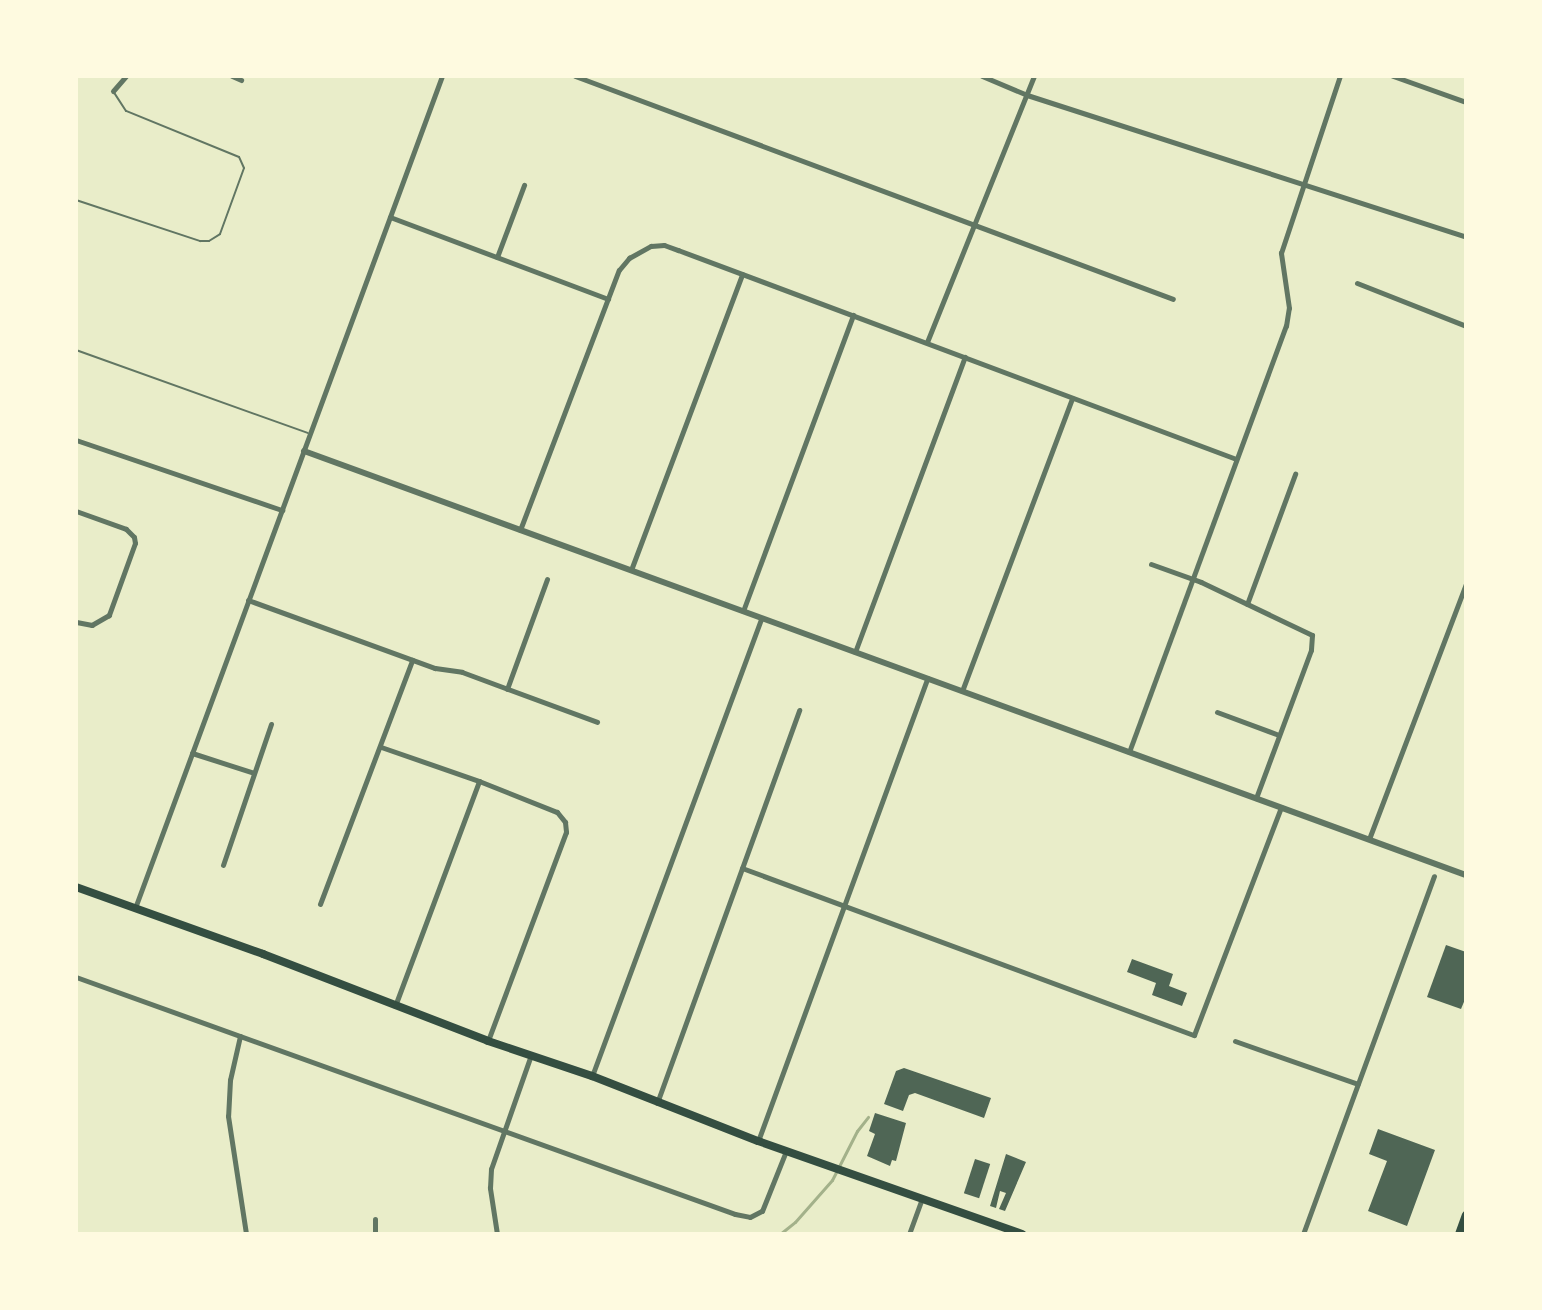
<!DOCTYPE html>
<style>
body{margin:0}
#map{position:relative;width:1542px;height:1310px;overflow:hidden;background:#e9edc9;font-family:"Source Serif 4",serif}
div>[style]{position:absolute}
.stream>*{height:3px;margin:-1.5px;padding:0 1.5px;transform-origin:1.5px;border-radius:1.5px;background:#a3b18a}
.building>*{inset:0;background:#4f6655;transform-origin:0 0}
.service>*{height:2px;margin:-1px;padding:0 1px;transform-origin:1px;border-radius:1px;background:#617663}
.minor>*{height:5px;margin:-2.5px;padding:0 2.5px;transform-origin:2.5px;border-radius:2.5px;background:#617663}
.tertiary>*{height:6px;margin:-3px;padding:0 3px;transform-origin:3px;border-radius:3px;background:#617663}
.secondary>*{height:8px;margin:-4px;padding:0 4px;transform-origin:4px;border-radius:4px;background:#344e41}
span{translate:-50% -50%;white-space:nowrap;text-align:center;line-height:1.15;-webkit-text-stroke:6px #fefae0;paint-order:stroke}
.frame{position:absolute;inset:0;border:78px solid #fefae0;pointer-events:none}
</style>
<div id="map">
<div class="stream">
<div style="left:780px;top:1234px;width:19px;rotate:-39deg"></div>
<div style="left:795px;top:1222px;width:56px;rotate:-48.6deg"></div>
<div style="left:832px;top:1180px;width:55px;rotate:-63deg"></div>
<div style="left:857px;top:1131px;width:18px;rotate:-52deg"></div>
</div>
<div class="building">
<div style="clip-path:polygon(1446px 945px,1466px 952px,1466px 997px,1461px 1009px,1427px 997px)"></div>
<div style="clip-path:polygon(1132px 959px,1173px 974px,1169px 986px,1187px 993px,1182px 1006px,1152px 995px,1156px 983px,1127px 972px)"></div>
<div style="clip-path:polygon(904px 1068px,991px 1098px,984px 1118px,915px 1093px,909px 1095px,903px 1111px,884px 1104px,896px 1071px)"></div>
<div style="clip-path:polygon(875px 1113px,906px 1123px,896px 1161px,892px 1160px,890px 1166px,867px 1156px,875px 1134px,869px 1131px)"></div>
<div style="clip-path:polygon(1378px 1129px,1435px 1150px,1407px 1226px,1368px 1211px,1387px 1161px,1369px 1154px)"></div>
<div style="clip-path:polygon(1006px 1154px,1026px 1162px,1005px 1211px,999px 1209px,1006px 1193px,1000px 1191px,996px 1208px,990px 1206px)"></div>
<div style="left:975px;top:1159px;width:16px;height:36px;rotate:18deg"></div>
</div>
<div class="service">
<div style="left:76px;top:200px;width:131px;rotate:18.3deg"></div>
<div style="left:200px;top:241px;width:9px"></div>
<div style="left:209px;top:241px;width:13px;rotate:-32deg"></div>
<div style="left:220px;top:234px;width:70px;rotate:-70deg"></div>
<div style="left:244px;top:168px;width:12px;rotate:-114deg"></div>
<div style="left:239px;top:157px;width:122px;rotate:-157.8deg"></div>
<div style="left:126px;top:111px;width:24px;rotate:-123deg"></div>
<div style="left:76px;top:350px;width:246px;rotate:19.7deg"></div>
</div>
<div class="minor">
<div style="left:232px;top:76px;width:10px;rotate:24deg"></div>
<div style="left:575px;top:76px;width:638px;rotate:20.45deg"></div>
<div style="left:982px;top:76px;width:49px;rotate:22.9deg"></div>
<div style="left:1027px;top:95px;width:461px;rotate:17.9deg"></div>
<div style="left:1393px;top:76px;width:77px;rotate:19.6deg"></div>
<div style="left:113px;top:91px;width:20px;rotate:-49deg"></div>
<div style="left:390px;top:217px;width:233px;rotate:20.6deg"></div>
<div style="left:497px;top:257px;width:77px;rotate:-69.4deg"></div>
<div style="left:1357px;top:283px;width:117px;rotate:21.5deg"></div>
<div style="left:927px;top:342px;width:287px;rotate:-68.1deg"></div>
<div style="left:76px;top:440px;width:218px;rotate:18.8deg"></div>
<div style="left:76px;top:511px;width:53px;rotate:19.8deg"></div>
<div style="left:126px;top:529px;width:11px;rotate:45deg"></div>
<div style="left:134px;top:537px;width:6px;rotate:81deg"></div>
<div style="left:135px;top:543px;width:77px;rotate:109.9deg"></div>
<div style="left:109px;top:615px;width:20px;rotate:150deg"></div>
<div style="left:92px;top:625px;width:16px;rotate:-169deg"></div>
<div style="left:520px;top:530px;width:278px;rotate:-69.2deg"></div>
<div style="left:619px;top:270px;width:16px;rotate:-50deg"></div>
<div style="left:629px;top:258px;width:25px;rotate:-29deg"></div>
<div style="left:651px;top:246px;width:13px;rotate:-4deg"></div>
<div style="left:664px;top:245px;width:15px;rotate:20deg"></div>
<div style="left:678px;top:250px;width:596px;rotate:20.53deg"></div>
<div style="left:1151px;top:564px;width:53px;rotate:19.8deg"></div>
<div style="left:1201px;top:582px;width:123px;rotate:25.5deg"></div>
<div style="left:1312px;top:635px;width:15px;rotate:94deg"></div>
<div style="left:1311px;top:650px;width:158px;rotate:110.4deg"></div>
<div style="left:631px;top:570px;width:316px;rotate:-69.4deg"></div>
<div style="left:248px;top:600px;width:199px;rotate:20deg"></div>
<div style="left:435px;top:668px;width:27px;rotate:8deg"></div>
<div style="left:462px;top:672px;width:144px;rotate:20.3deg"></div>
<div style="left:1247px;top:604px;width:139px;rotate:-69.7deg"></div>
<div style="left:743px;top:611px;width:316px;rotate:-69.6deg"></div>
<div style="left:855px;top:652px;width:315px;rotate:-69.6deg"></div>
<div style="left:507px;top:689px;width:117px;rotate:-70deg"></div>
<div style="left:962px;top:691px;width:313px;rotate:-69.4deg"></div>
<div style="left:1217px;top:712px;width:66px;rotate:20.4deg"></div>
<div style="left:381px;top:747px;width:104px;rotate:19.1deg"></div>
<div style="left:479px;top:781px;width:84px;rotate:21.7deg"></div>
<div style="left:557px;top:812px;width:13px;rotate:51deg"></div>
<div style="left:565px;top:822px;width:10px;rotate:84deg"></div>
<div style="left:566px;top:832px;width:223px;rotate:110.5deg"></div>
<div style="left:1129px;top:752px;width:454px;rotate:-69.8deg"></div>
<div style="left:1286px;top:326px;width:18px;rotate:-81deg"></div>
<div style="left:1289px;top:308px;width:56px;rotate:-98.3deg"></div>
<div style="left:1281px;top:253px;width:187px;rotate:-71.6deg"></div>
<div style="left:192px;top:753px;width:65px;rotate:17.9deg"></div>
<div style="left:1369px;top:839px;width:274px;rotate:-69.2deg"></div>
<div style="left:223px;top:865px;width:149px;rotate:-71.2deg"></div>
<div style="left:742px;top:868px;width:482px;rotate:20.3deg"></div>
<div style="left:1194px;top:1035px;width:244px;rotate:-69.1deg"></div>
<div style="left:320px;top:904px;width:261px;rotate:-69.3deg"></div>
<div style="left:135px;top:908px;width:887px;rotate:-69.75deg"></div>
<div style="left:76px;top:977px;width:700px;rotate:19.78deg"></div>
<div style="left:735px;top:1214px;width:15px;rotate:11deg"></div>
<div style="left:750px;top:1217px;width:13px;rotate:-27deg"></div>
<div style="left:762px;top:1211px;width:65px;rotate:-68.2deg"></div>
<div style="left:395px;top:1006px;width:240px;rotate:-69.5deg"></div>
<div style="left:240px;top:1036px;width:45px;rotate:102.8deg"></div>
<div style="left:230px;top:1080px;width:36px;rotate:93deg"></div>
<div style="left:228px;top:1116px;width:119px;rotate:81.3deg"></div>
<div style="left:1235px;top:1041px;width:130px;rotate:19.3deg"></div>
<div style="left:592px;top:1076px;width:488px;rotate:-69.7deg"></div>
<div style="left:657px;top:1103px;width:418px;rotate:-70.1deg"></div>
<div style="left:758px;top:1141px;width:493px;rotate:-69.9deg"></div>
<div style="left:375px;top:1219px;width:15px;rotate:90deg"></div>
<div style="left:497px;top:1234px;width:47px;rotate:-98.7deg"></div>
<div style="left:490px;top:1188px;width:19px;rotate:-87deg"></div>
<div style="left:491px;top:1169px;width:121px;rotate:-70.7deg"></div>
<div style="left:909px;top:1234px;width:37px;rotate:-70deg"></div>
<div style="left:1303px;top:1234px;width:381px;rotate:-69.9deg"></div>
</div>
<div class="tertiary">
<div style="left:304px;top:451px;width:1237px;rotate:20.05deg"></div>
</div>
<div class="secondary">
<div style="left:76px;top:887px;width:199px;rotate:19.7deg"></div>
<div style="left:263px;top:954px;width:241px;rotate:21.1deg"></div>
<div style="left:488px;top:1041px;width:110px;rotate:18.6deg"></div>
<div style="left:592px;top:1076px;width:178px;rotate:21.4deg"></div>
<div style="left:758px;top:1141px;width:280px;rotate:19.4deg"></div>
<div style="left:1459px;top:1234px;width:20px;rotate:-70deg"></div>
</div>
<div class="frame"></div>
</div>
